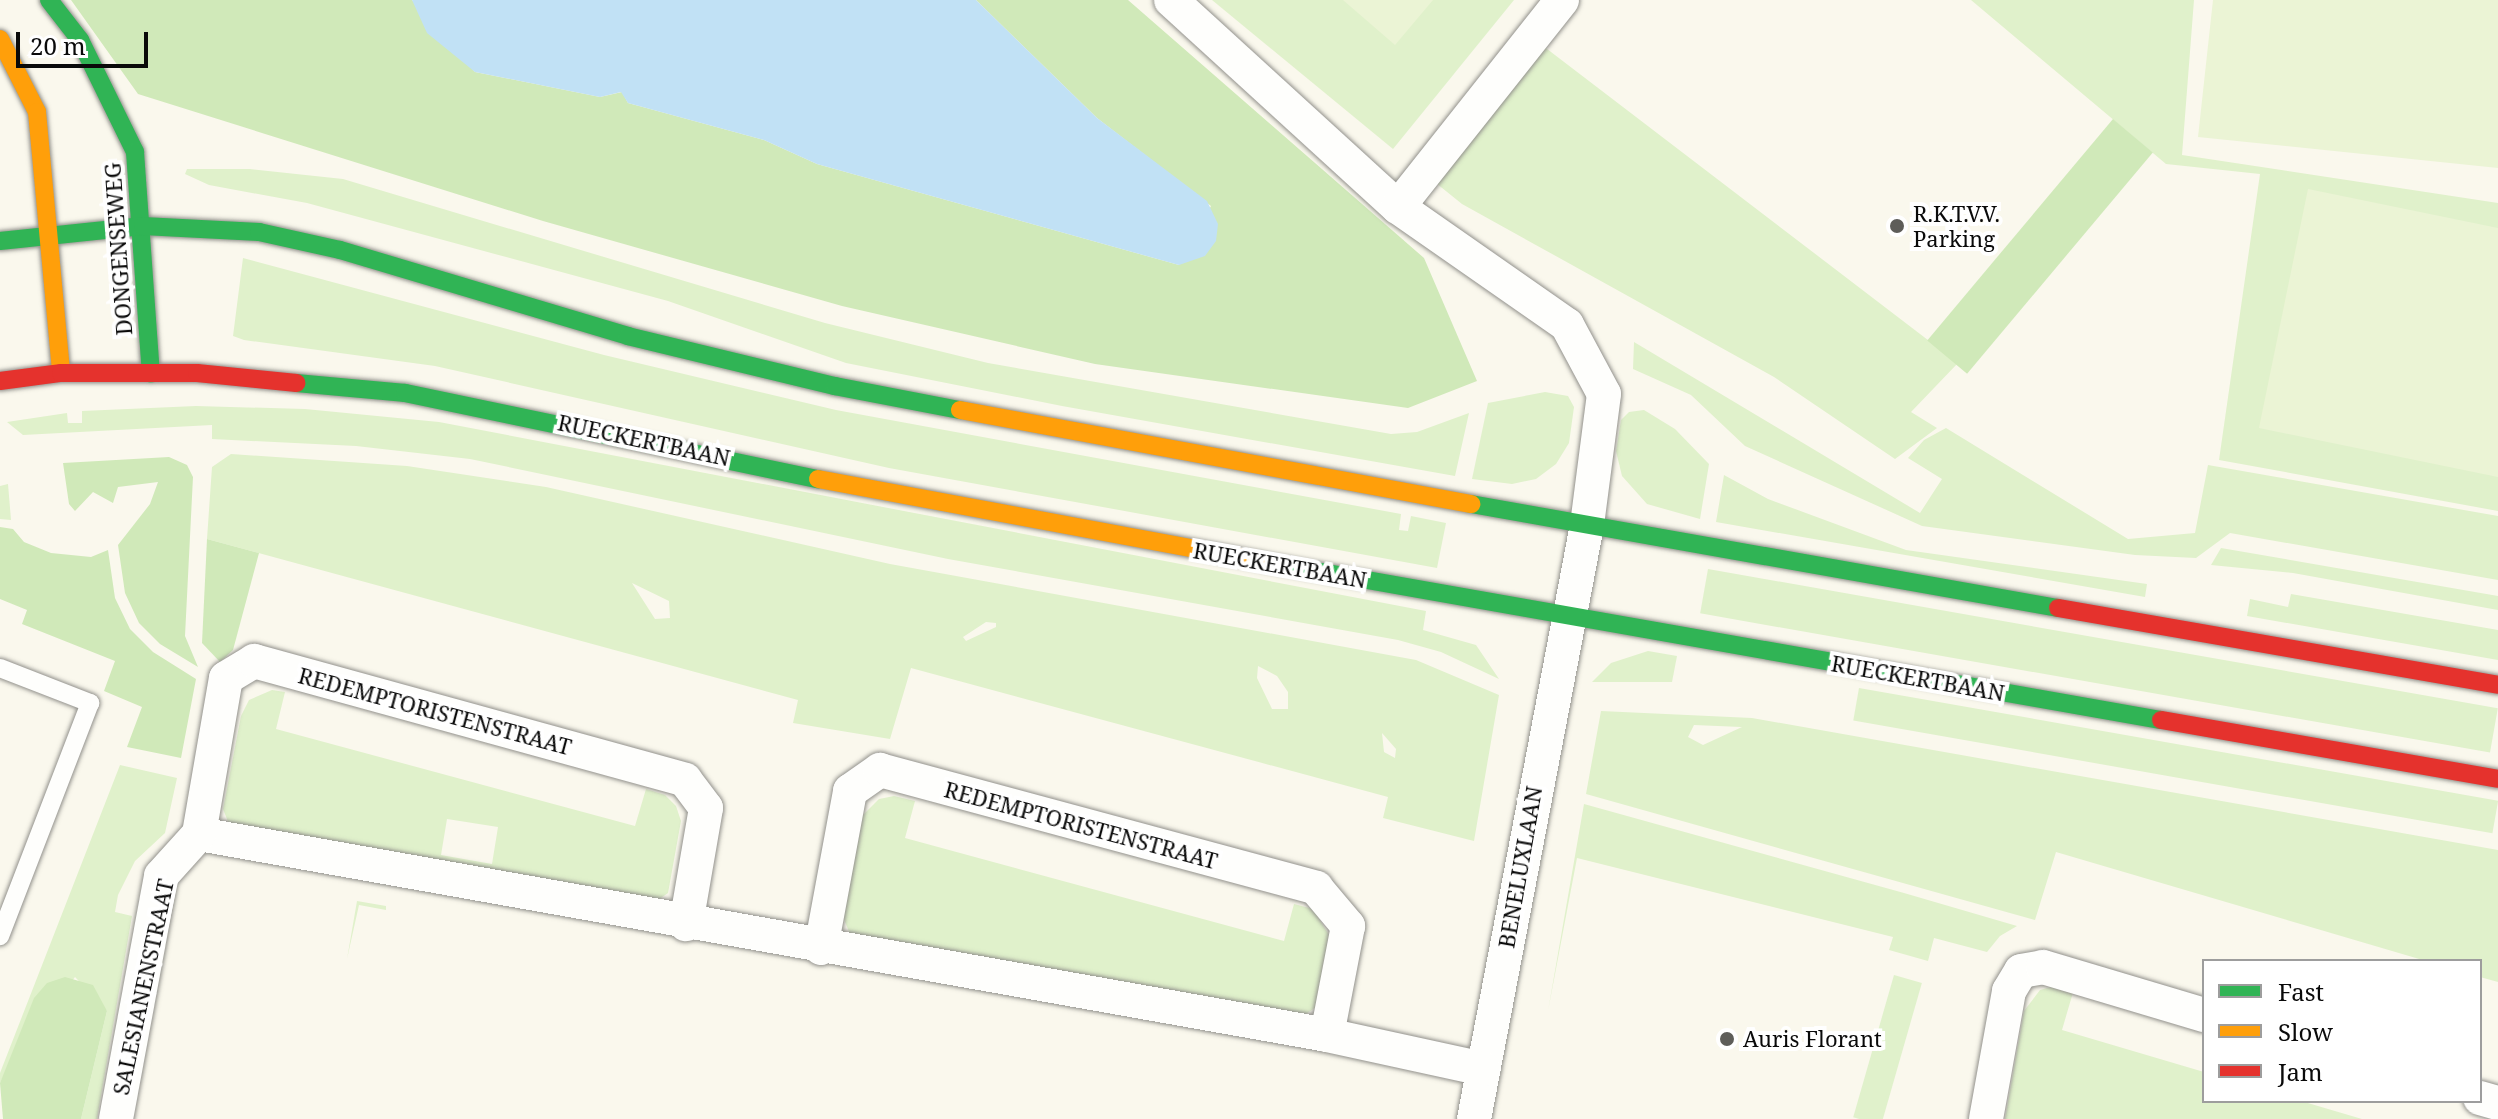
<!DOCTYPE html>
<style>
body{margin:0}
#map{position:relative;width:2498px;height:1119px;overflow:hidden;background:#faf8ed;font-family:"Noto Serif",serif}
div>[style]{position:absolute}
.green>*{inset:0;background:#e0f1cb;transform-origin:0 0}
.forest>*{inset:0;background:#d0e9b9;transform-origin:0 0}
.pitch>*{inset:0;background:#ebf4d5}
.water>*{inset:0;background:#c1e1f5}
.roads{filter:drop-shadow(0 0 2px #92918c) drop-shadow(0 0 2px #92918c)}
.lane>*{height:18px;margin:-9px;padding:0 9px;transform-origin:9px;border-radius:9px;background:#fefefc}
.street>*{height:34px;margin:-17px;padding:0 17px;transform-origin:17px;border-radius:17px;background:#fefefc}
.fast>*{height:18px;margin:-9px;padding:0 9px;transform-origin:9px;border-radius:9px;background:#30b455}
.slow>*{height:18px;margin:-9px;padding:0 9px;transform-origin:9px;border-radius:9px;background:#ff9f0a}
.jam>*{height:18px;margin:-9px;padding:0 9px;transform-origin:9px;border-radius:9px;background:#e5322d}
.dots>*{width:22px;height:22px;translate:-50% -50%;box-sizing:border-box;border:4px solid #fff;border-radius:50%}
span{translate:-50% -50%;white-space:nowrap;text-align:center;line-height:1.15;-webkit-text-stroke:8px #fff;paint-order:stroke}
.poi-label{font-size:22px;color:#0a0a0a}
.left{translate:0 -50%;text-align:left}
.street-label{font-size:22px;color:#0a0a0a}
.legend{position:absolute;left:2202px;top:959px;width:280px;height:144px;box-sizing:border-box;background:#fff;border:2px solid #9d9d9d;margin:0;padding:10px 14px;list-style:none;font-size:24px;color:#0a0a0a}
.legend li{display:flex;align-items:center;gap:16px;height:40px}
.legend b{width:40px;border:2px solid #9d9d9d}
.scale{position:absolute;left:16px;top:32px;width:132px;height:36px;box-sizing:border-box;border:4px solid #0a0a0a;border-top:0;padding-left:10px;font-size:24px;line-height:28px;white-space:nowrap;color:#0a0a0a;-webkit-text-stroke:6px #fff;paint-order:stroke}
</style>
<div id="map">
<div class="green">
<div style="clip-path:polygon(1212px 0,1514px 0,1393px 149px)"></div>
<div style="clip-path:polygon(1971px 0,2194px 0,2182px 155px,2498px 203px,2498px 511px,2219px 460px,2260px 174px,2166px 164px)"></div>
<div style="clip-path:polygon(1534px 39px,1958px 363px,1911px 412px,1937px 428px,1895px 459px,1774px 377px,1462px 204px,1426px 175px)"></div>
<div style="clip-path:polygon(187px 169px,250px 169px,343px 179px,825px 323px,988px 363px,1391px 434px,1417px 432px,1469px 413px,1455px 476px,1062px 406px,846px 363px,668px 301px,307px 203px,209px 185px,185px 174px)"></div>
<div style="clip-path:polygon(243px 258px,604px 355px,836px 410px,1401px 514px,1399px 530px,1408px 531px,1411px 516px,1446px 523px,1437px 568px,889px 468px,435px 366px,244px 340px,233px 336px)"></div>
<div style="clip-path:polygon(1634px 342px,1920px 513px,1942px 479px,1908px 458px,1924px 440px,1946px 428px,2128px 539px,2195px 533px,2208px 465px,2498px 516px,2498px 580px,2230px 533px,2196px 558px,2135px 555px,1922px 526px,1745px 446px,1691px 395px,1633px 369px)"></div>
<div style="clip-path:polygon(1545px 392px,1568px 396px,1574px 407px,1569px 443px,1556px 464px,1536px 479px,1512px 484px,1472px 479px,1488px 403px)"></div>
<div style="clip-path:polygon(196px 406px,305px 409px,439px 422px,1426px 611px,1423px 630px,1476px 645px,1499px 679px,1441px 652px,1398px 640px,948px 559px,470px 459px,356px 446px,212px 439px,212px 425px,23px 435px,7px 422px,67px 413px,68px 423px,82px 423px,82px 411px)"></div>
<div style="clip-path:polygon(1644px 410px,1675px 429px,1709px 464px,1700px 519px,1647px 504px,1622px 476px,1616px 451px,1621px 420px,1629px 412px)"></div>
<div style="clip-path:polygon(evenodd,231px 454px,407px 466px,546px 487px,890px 564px,1416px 660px,1499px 695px,1474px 841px,1383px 818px,1388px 797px,911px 668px,890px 739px,793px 723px,798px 700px,207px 539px,212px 467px,231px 454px,632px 583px,669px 601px,670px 618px,655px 619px,632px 583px,231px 454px,986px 622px,996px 623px,996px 627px,966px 641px,963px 637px,986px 622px,231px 454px,1258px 666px,1277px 676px,1288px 692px,1288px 709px,1272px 709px,1257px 678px,1258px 666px,231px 454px,1382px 733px,1396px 749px,1395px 758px,1384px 752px,1382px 733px)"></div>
<div style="clip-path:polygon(1724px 475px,1768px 499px,1906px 550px,2147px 584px,2145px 597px,1716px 522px)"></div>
<div style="clip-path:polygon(8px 484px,11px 520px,0 519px,0 486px)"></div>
<div style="clip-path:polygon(2221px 548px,2498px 596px,2498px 610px,2293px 573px,2211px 565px)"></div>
<div style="left:1708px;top:569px;width:802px;height:45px;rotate:10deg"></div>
<div style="clip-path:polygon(2291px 594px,2498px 630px,2498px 660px,2247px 616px,2250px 599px,2288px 607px)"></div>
<div style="clip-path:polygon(1648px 651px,1677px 656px,1672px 682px,1592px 682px,1611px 663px)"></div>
<div style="left:1859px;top:688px;width:649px;height:33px;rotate:10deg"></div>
<div style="clip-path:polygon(evenodd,272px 690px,285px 692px,276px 729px,635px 826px,646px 789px,665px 795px,676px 806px,681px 821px,668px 893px,658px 900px,229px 824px,223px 809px,241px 716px,249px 700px,272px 690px,447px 819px,498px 827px,492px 864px,441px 855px,447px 819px)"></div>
<div style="clip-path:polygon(evenodd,1601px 711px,1752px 718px,2498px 850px,2498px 982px,2480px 977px,2480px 961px,2426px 961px,2056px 852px,2035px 920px,1586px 794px,1601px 711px,1694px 725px,1741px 727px,1742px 727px,1703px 745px,1688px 737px,1694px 725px)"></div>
<div style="clip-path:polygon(120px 765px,177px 778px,165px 833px,135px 861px,118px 895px,115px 912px,132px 916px,97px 1119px,81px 1119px,107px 1011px,75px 977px,10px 1063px,0 1083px,0 1073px)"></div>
<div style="clip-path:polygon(894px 796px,915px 801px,905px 838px,1284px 941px,1294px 904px,1313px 909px,1329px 935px,1316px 1007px,1306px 1014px,850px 934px,843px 917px,862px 816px,879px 799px)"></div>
<div style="clip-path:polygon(1584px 804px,1904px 893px,2017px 926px,2000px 936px,1987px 952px,1934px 938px,1928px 961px,1889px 950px,1893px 937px,1577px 858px,1548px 1011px)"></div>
<div style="clip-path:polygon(357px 901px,386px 906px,386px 910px,359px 905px,347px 959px)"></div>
<div style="left:1894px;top:975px;width:29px;height:148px;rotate:16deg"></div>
<div style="clip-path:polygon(2058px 985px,2074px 989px,2062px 1030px,2204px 1072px,2204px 1101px,2301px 1101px,2362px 1119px,2005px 1119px,2024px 1011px,2040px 990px)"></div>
</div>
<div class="forest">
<div style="clip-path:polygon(71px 0,412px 0,475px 72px,600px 97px,622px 92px,628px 103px,764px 140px,817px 164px,1179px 265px,1211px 206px,1097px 118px,976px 0,1128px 0,1424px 258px,1477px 381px,1408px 408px,1095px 364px,842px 306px,543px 221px,138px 94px)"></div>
<div style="left:2113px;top:119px;width:52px;height:289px;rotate:40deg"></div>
<div style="clip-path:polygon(169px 457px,187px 465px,193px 477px,185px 636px,198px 667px,160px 644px,139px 623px,125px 593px,118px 545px,150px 504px,158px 482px,118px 487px,113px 503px,93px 492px,75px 511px,69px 504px,63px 463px)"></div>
<div style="clip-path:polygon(0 527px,13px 529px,24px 542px,51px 553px,91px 557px,108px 550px,115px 598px,130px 629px,153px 652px,196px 679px,181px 758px,127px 747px,142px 707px,104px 691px,115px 661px,22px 624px,27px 610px,0 599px)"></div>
<div style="clip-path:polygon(207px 539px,259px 553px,233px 650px,220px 662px,202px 643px)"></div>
<div style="clip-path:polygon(65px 977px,93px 985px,107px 1011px,81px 1119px,3px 1119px,0 1083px,34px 998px,47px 983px)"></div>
</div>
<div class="pitch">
<div style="clip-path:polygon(1343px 0,1433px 0,1395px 45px)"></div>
<div style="clip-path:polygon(2213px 0,2498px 0,2498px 168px,2198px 137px)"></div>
<div style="clip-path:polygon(2308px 189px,2498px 228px,2498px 477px,2259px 428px)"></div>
</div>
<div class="water">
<div style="clip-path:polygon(412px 0,976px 0,1097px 118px,1207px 201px,1218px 224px,1216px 241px,1205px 256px,1179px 265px,817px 164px,764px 140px,628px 103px,621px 92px,600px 97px,475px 72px,427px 33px)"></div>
</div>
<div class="roads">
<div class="lane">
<div style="left:0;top:668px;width:97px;rotate:21.3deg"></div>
<div style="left:90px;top:703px;width:250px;rotate:111.1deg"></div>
</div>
<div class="street">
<div style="left:1171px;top:0;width:307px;rotate:42.4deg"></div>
<div style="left:1398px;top:207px;width:206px;rotate:34.9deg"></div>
<div style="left:1567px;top:325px;width:78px;rotate:61.8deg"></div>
<div style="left:1604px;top:394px;width:132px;rotate:97.4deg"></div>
<div style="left:1587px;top:525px;width:605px;rotate:100.77deg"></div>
<div style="left:1398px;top:207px;width:264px;rotate:-51.6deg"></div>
<div style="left:199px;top:834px;width:1146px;rotate:10.1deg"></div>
<div style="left:1327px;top:1035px;width:160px;rotate:12.3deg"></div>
<div style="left:821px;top:948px;width:160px;rotate:-79.5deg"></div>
<div style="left:850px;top:791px;width:37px;rotate:-35deg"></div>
<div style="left:880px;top:770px;width:452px;rotate:15.1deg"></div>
<div style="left:1316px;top:888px;width:50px;rotate:49.9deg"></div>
<div style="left:1348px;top:926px;width:111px;rotate:100.9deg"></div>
<div style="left:2480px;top:1098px;width:19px;rotate:16deg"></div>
<div style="left:116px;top:1119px;width:247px;rotate:-79.5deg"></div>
<div style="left:161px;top:876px;width:57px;rotate:-47.9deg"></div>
<div style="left:199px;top:834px;width:158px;rotate:-80.2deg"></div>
<div style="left:226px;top:678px;width:33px;rotate:-31deg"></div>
<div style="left:254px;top:661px;width:447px;rotate:15.4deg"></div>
<div style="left:685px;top:780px;width:35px;rotate:53deg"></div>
<div style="left:706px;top:808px;width:118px;rotate:99.8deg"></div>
<div style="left:1986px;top:1119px;width:130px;rotate:-79.8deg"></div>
<div style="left:2009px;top:991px;width:23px;rotate:-59deg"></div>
<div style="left:2021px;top:971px;width:22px;rotate:-10deg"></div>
<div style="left:2043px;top:967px;width:168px;rotate:16.6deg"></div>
</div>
<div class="fast">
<div style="left:49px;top:0;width:51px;rotate:52.2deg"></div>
<div style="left:80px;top:40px;width:125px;rotate:63.8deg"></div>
<div style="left:135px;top:152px;width:222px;rotate:85.9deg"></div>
<div style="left:0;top:241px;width:144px;rotate:-6deg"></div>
<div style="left:143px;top:226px;width:116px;rotate:3deg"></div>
<div style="left:259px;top:232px;width:83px;rotate:12.5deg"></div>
<div style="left:340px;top:250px;width:301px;rotate:16.6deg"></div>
<div style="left:628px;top:336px;width:213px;rotate:13.6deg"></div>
<div style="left:835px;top:386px;width:127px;rotate:10.9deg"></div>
<div style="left:297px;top:383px;width:108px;rotate:5.3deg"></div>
<div style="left:405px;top:393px;width:422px;rotate:11.8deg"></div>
<div style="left:1471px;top:504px;width:596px;rotate:10.05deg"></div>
<div style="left:1265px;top:562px;width:910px;rotate:10deg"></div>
</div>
<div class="slow">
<div style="left:0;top:39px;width:82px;rotate:63.1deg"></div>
<div style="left:37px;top:112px;width:262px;rotate:84.7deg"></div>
<div style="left:960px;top:410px;width:520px;rotate:10.42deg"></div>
<div style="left:818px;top:479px;width:455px;rotate:10.5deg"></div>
</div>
<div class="jam">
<div style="left:0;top:381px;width:62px;rotate:-7.5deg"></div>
<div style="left:61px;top:373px;width:136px"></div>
<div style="left:197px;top:373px;width:100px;rotate:5.7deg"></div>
<div style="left:2058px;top:608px;width:447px;rotate:9.9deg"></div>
<div style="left:2161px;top:720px;width:342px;rotate:9.9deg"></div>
</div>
</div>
<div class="dots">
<div style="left:1897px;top:226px;background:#5e5d59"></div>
<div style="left:1727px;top:1039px;background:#5e5d59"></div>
</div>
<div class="poi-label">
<span class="left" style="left:1913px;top:226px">R.K.T.V.V.<br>Parking</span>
<span class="left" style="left:1743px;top:1039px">Auris Florant</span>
</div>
<div class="street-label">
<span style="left:118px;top:249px;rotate:-94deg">DONGENSEWEG</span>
<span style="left:644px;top:440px;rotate:12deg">RUECKERTBAAN</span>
<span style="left:1280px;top:565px;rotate:10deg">RUECKERTBAAN</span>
<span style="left:1918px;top:678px;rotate:10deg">RUECKERTBAAN</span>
<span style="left:435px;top:711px;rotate:15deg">REDEMPTORISTENSTRAAT</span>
<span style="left:1081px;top:825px;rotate:15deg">REDEMPTORISTENSTRAAT</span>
<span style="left:1520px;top:867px;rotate:-80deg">BENELUXLAAN</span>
<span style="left:143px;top:987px;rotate:-78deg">SALESIANENSTRAAT</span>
</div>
<ul class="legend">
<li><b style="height:10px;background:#30b455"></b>Fast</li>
<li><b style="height:10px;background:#ff9f0a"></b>Slow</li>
<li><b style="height:10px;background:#e5322d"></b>Jam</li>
</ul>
<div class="scale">20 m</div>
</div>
